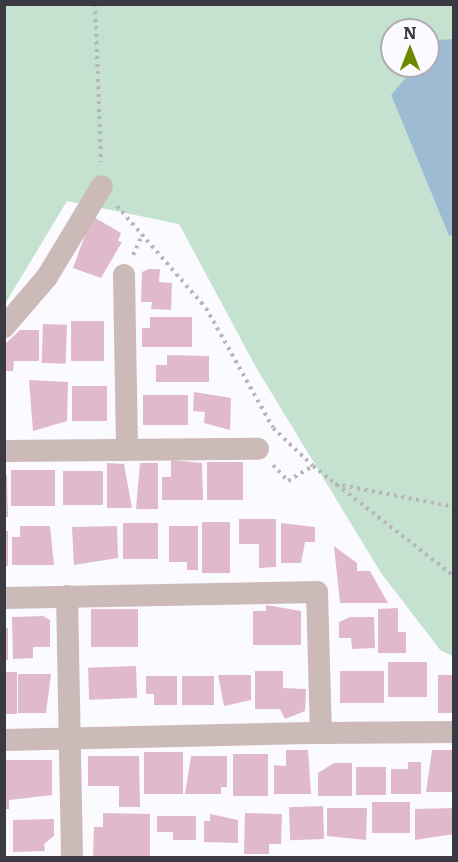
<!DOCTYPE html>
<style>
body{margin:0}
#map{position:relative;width:458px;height:862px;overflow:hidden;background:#fbfafe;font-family:Literata,serif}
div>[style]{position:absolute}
.green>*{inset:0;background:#c4e2cf}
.water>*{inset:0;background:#9ebbd4}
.building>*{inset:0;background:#e0baca;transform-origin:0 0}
.path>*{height:4px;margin-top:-2px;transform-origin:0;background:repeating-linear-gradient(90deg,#b6b5ba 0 3px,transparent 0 7.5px)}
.street>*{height:22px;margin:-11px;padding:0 11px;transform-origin:11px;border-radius:11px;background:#ccbab8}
span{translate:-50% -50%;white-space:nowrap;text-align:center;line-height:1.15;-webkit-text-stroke:5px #fbfafe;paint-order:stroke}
.frame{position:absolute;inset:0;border:6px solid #3b3941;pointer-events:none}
.north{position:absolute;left:380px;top:18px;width:60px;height:60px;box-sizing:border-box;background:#fbfafe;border:2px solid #aeadb2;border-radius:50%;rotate:0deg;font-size:16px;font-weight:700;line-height:24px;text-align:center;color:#3b3941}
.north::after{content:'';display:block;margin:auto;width:21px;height:27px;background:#6e8900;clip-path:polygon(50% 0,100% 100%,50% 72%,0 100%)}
</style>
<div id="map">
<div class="green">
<div style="clip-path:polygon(5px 5px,453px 5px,453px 39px,428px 61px,428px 30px,392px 30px,392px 66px,423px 66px,391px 95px,449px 236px,453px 235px,453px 656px,441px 651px,381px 573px,257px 369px,179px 224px,67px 201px,5px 304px)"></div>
</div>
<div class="water">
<div style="clip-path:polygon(453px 39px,454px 235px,449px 236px,391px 95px,416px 66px,428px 66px,428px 52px,438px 40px)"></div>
</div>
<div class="building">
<div style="clip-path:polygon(92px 216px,121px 233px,118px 241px,122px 242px,101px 278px,73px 268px)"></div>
<div style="clip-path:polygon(149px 269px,160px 269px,159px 282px,172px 283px,171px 310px,151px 309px,152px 302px,141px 302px,142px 272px)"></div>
<div style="clip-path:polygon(150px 317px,192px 317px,192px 347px,142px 347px,142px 328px,150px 328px)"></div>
<div style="left:71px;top:321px;width:33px;height:40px"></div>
<div style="left:43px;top:324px;width:24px;height:39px;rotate:2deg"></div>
<div style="clip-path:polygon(20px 330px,39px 330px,39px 361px,14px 361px,13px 371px,4px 371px,4px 345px)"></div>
<div style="clip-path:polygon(167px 355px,209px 356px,209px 382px,156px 382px,156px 365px,167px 365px)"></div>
<div style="clip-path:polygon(29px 380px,68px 382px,67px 421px,33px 431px)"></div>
<div style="left:72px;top:386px;width:35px;height:35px"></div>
<div style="clip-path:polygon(194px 392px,231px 398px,230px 430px,204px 423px,205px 412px,193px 411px)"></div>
<div style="left:143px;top:395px;width:45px;height:30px"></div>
<div style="clip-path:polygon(171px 460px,202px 463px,203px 500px,162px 500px,162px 477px,171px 477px)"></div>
<div style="left:207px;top:462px;width:36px;height:38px"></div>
<div style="clip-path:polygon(107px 463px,124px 464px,132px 508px,107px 508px)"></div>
<div style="clip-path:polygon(140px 463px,158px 463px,158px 509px,136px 509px)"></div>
<div style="left:11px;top:470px;width:44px;height:36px"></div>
<div style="left:63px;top:471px;width:40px;height:34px"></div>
<div style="clip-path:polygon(4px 475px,7px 475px,8px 517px,4px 517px)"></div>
<div style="clip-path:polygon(239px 519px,276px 519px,276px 567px,259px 568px,259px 544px,239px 544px)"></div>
<div style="left:202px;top:522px;width:28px;height:51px"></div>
<div style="left:123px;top:523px;width:35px;height:36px"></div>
<div style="clip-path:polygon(281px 523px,315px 527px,315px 542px,305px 542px,301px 563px,281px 563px)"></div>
<div style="clip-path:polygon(20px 526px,50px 526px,54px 565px,12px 565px,12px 537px,20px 537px)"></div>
<div style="clip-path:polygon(117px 526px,118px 558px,74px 565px,72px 527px)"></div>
<div style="clip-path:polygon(169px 526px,198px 526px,198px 570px,187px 570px,187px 562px,169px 562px)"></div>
<div style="left:4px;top:531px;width:4px;height:35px"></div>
<div style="clip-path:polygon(334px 546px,357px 563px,357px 571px,370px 571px,388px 603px,340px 603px)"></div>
<div style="clip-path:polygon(266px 605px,301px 611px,301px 645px,253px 645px,253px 611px,266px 611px)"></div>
<div style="clip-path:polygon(398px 608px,398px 632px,406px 632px,406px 653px,378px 653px,378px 609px)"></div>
<div style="left:91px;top:609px;width:47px;height:38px"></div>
<div style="clip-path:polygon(43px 616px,50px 620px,50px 647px,33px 647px,33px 658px,13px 659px,12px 617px)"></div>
<div style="clip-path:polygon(350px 617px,374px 617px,375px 648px,352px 649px,351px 638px,339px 638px,339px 622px)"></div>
<div style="left:4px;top:628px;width:4px;height:32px"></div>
<div style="left:427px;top:662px;width:35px;height:39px;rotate:90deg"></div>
<div style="left:136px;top:666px;width:32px;height:48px;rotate:88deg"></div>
<div style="clip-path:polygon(255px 671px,283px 671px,283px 688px,306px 689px,305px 711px,285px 719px,280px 709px,255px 709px)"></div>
<div style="left:340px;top:671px;width:44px;height:32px"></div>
<div style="left:4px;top:672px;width:13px;height:42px"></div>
<div style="clip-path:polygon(18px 674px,51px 674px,46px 713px,18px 713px)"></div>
<div style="clip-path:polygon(218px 675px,251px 675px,251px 700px,224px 706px)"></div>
<div style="left:438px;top:675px;width:16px;height:38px"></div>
<div style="clip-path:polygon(146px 676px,177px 676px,177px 705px,154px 705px,154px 694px,146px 694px)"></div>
<div style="left:182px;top:676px;width:32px;height:29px"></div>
<div style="clip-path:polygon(286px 750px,308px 750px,311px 794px,274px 794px,274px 765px,286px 766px)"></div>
<div style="clip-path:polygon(432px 750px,454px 750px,454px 792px,426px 792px)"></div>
<div style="left:144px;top:752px;width:39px;height:42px"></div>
<div style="left:233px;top:754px;width:35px;height:42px"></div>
<div style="clip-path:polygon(88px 756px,139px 756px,140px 807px,119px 807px,119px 786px,88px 786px)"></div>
<div style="clip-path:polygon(191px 756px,227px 756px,227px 787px,221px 787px,221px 794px,185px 794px)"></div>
<div style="clip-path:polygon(4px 760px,52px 760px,52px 795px,9px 800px,9px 809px,4px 809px)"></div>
<div style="clip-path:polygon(408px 762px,421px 762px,421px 794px,391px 794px,391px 769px,408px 769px)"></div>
<div style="clip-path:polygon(334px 763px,352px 763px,352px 796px,318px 796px,318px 773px)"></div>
<div style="left:356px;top:767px;width:30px;height:28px"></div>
<div style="left:372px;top:802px;width:38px;height:31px"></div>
<div style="left:323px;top:806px;width:33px;height:34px;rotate:88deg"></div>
<div style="clip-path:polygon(327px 808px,367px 808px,366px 840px,327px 836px)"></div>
<div style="clip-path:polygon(454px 808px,454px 834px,415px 840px,415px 809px)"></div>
<div style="clip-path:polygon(103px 813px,150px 814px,150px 858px,93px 857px,94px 827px,103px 827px)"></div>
<div style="clip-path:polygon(245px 813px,282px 814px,281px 844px,269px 844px,269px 854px,244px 854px)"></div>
<div style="clip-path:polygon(210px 814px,238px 820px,238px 843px,204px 842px,204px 821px,210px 821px)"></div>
<div style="clip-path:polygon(157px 816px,196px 816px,196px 840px,173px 840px,173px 832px,157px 832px)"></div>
<div style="clip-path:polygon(54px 819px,54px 836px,44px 844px,45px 851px,13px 852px,13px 820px)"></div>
</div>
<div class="path">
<div style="left:95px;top:4px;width:158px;rotate:87.8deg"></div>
<div style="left:117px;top:206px;width:135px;rotate:48.9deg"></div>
<div style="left:206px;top:308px;width:137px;rotate:60.8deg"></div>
<div style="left:273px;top:428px;width:55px;rotate:43.5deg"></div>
<div style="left:313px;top:466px;width:179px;rotate:38deg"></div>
<div style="left:133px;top:255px;width:21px;rotate:-65deg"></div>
<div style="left:273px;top:465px;width:22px;rotate:47deg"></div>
<div style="left:288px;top:481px;width:29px;rotate:-31deg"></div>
<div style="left:335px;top:484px;width:121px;rotate:10.9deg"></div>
</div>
<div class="street">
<div style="left:124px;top:275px;width:175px;rotate:89deg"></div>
<div style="left:4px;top:327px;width:66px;rotate:-49.3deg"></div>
<div style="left:47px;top:277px;width:106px;rotate:-58.9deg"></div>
<div style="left:4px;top:451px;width:254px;rotate:-0.5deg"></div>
<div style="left:67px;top:596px;width:262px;rotate:88.9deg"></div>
<div style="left:4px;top:598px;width:313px;rotate:-1.1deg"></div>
<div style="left:317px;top:592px;width:141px;rotate:88.4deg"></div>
<div style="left:321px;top:733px;width:133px;rotate:-0.4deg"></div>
<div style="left:4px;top:740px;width:317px;rotate:-1.3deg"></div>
</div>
<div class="frame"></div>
<div class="north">N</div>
</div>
